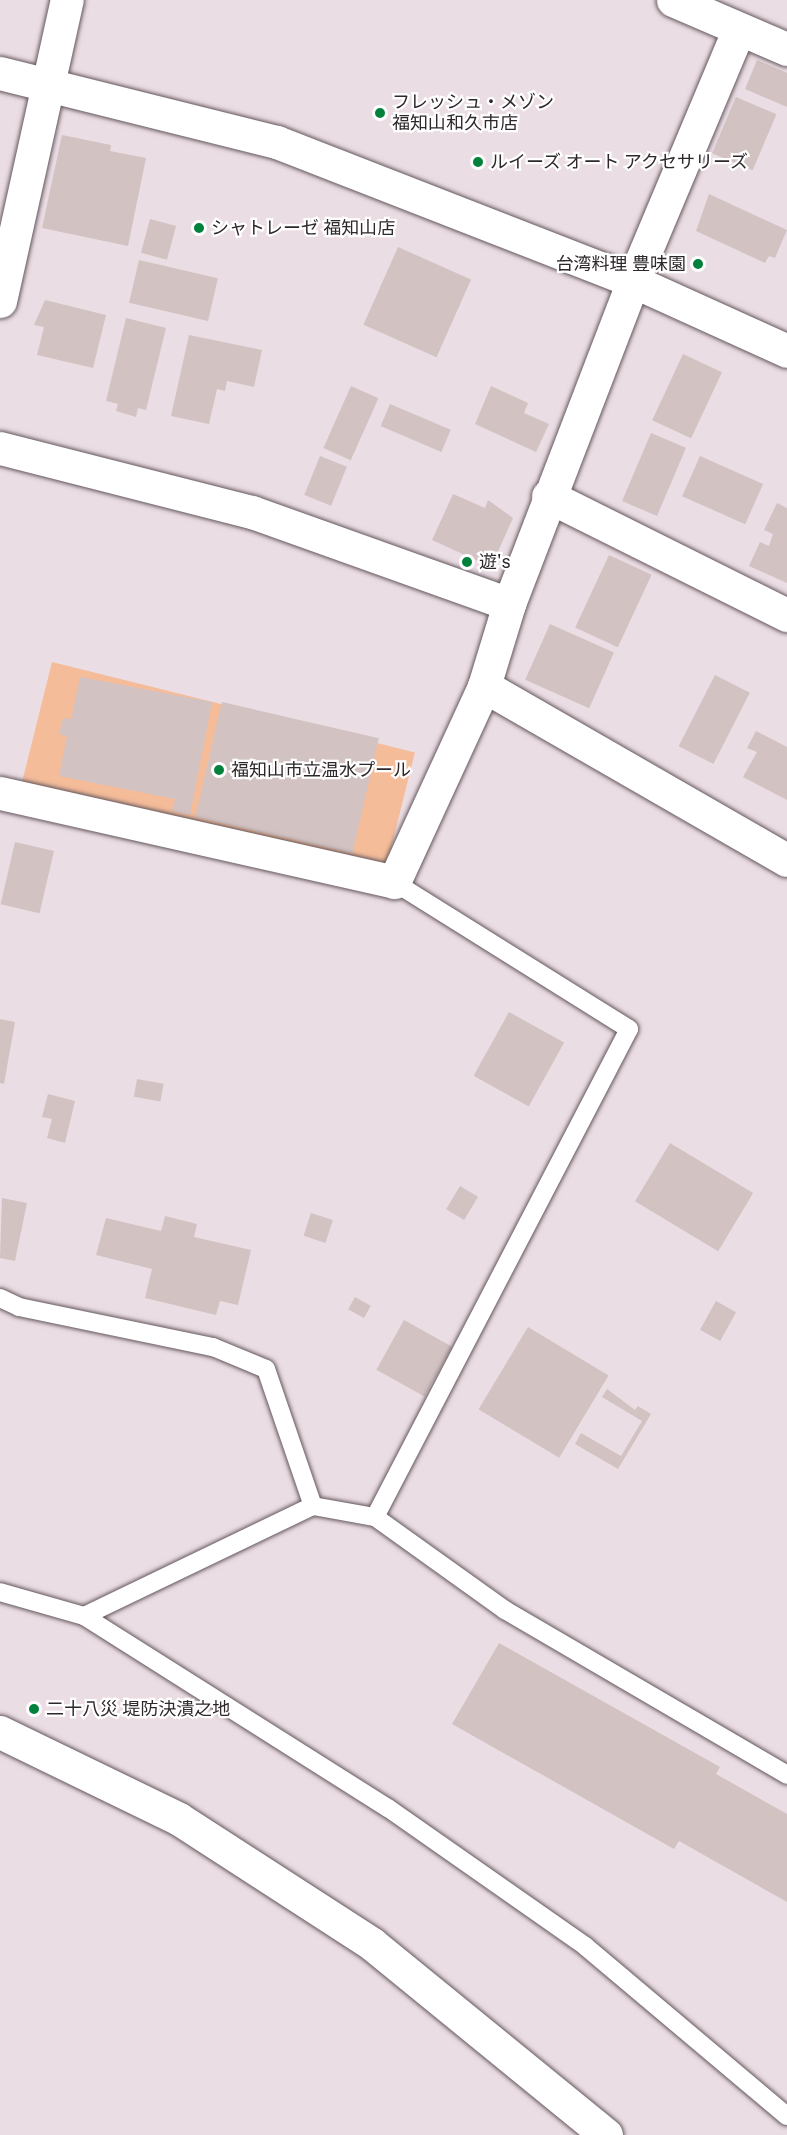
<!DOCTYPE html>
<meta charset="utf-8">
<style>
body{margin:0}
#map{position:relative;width:787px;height:2135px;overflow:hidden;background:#ebdde4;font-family:"Public Sans","Noto Sans JP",sans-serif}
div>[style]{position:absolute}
.green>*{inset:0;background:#f5bc9a;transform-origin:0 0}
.building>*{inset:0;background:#d2c2c2;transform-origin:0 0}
.roads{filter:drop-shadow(0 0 2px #63575d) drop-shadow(0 0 2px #63575d)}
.service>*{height:18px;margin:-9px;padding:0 9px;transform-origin:9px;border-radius:9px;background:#fff}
.minor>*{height:33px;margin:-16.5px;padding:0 16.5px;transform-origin:16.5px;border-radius:16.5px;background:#fff}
.tertiary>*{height:33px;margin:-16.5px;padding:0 16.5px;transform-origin:16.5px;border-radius:16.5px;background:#fff}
.dots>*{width:16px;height:16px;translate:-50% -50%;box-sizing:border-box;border:3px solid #fff;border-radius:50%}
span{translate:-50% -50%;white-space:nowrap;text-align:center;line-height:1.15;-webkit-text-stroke:4.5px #fff;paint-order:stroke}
.poi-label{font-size:18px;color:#2e282b}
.left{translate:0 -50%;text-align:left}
.right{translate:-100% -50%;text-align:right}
</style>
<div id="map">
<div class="green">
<div style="left:52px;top:662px;width:374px;height:128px;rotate:14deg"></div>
</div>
<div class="building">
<div style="clip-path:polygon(757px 60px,787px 73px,787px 107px,745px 89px)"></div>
<div style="left:736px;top:97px;width:44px;height:61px;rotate:23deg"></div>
<div style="clip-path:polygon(62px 135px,111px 145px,110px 151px,146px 158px,128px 246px,42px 228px)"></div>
<div style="clip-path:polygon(709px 194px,787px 230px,775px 258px,769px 256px,765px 263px,696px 231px)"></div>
<div style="left:150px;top:219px;width:27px;height:35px;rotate:15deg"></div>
<div style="left:398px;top:247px;width:80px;height:85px;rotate:24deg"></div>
<div style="left:139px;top:260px;width:81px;height:44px;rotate:13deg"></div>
<div style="clip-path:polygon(45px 300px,106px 315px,93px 368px,37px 355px,44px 327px,34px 325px)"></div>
<div style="clip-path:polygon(126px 318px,166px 328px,146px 410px,138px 408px,136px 417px,116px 411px,118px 404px,106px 401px)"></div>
<div style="clip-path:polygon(189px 335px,262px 350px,254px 387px,227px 381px,225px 391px,217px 389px,209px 424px,171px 416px)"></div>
<div style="left:683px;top:354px;width:43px;height:73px;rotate:25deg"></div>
<div style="left:351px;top:386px;width:30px;height:68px;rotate:24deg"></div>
<div style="clip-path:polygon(491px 386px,528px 403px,524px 413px,549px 424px,536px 452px,475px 424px)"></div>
<div style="left:390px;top:404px;width:66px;height:24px;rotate:23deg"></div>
<div style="left:651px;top:433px;width:38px;height:74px;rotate:23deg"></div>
<div style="left:320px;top:456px;width:29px;height:42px;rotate:22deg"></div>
<div style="left:700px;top:456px;width:69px;height:44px;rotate:24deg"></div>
<div style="clip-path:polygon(453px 494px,485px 508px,488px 500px,513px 518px,491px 567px,432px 540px)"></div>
<div style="clip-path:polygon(777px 503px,787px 508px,787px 583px,749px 566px,760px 542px,769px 546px,773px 534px,764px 530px)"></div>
<div style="left:609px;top:555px;width:47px;height:80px;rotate:25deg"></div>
<div style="left:550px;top:624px;width:70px;height:61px;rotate:24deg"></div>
<div style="left:715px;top:675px;width:39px;height:80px;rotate:27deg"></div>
<div style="clip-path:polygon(80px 677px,212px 702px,190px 815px,172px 811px,175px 799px,59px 776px,67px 736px,59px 734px,63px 718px,71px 719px)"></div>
<div style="left:222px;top:702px;width:161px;height:118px;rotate:13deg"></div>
<div style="clip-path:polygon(756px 731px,787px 747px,787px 800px,743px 777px,757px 752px,747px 748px)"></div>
<div style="left:15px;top:842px;width:40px;height:64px;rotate:13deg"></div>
<div style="left:509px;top:1012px;width:63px;height:73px;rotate:29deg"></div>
<div style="clip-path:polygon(0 1019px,15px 1022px,4px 1084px,0 1083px)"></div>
<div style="left:137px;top:1079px;width:27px;height:18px;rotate:10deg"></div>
<div style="clip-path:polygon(48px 1094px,75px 1101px,65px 1143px,47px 1138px,52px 1119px,42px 1117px)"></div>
<div style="left:670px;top:1143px;width:97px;height:68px;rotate:31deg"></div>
<div style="left:460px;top:1186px;width:21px;height:27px;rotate:31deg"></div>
<div style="clip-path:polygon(2px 1198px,27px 1203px,15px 1261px,0 1258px)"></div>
<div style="left:311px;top:1213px;width:23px;height:24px;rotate:18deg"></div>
<div style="clip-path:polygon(165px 1216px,197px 1224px,194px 1237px,251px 1250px,238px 1305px,220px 1301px,216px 1315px,145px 1298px,152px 1269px,96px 1255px,106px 1218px,161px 1231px)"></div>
<div style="left:355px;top:1297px;width:18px;height:14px;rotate:29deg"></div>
<div style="left:716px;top:1301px;width:23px;height:33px;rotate:29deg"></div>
<div style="left:404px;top:1320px;width:55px;height:57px;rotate:29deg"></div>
<div style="left:528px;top:1327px;width:94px;height:96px;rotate:31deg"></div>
<div style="clip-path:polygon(607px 1389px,635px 1410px,638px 1406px,651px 1414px,618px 1469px,575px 1444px,581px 1433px,621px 1456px,642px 1421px,602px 1397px)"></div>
<div style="clip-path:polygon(499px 1643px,720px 1767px,716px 1774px,787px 1814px,787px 1902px,679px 1841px,674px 1849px,452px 1724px)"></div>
</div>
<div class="roads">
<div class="service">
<div style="left:0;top:1298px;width:21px;rotate:25deg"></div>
<div style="left:19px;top:1307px;width:198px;rotate:11.7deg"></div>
<div style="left:213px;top:1347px;width:57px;rotate:22.5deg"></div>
<div style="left:266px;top:1369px;width:145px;rotate:71.1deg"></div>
<div style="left:375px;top:1517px;width:550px;rotate:-62.5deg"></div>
<div style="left:629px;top:1029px;width:277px;rotate:-148deg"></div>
<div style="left:0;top:1592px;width:87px;rotate:15.9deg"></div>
<div style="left:84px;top:1616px;width:360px;rotate:32.3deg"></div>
<div style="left:388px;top:1808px;width:241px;rotate:35deg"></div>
<div style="left:585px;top:1946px;width:264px;rotate:40.1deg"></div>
<div style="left:84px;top:1616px;width:254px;rotate:-25.7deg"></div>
<div style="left:313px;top:1506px;width:63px;rotate:10.1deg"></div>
<div style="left:375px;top:1517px;width:160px;rotate:35.6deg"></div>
<div style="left:505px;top:1610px;width:327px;rotate:30.3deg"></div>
</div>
<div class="minor">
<div style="left:673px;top:0;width:124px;rotate:23.3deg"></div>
<div style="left:0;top:301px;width:308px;rotate:-77.5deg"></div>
<div style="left:0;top:448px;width:260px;rotate:14.3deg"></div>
<div style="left:252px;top:512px;width:273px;rotate:19.7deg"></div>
<div style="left:509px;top:604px;width:346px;rotate:-69deg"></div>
<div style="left:633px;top:281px;width:273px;rotate:-67.2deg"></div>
<div style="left:548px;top:496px;width:267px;rotate:26.5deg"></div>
<div style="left:484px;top:686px;width:349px;rotate:29.9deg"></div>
<div style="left:0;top:793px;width:404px;rotate:12.7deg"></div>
<div style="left:394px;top:882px;width:216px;rotate:-65.3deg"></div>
<div style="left:484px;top:686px;width:86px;rotate:-73deg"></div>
<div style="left:0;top:1732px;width:199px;rotate:25.9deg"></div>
<div style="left:179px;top:1819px;width:230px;rotate:32.9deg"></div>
<div style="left:372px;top:1944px;width:302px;rotate:39.2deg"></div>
</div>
<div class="tertiary">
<div style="left:0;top:73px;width:285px;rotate:14deg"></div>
<div style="left:277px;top:142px;width:382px;rotate:21.3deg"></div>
<div style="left:633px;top:281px;width:169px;rotate:24.4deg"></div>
</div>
</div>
<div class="dots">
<div style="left:380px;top:113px;background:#01813b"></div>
<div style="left:478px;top:162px;background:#01813b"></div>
<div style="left:199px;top:228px;background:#01813b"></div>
<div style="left:698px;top:264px;background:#01813b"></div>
<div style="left:467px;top:562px;background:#01813b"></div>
<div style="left:219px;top:770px;background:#01813b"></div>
<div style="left:34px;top:1709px;background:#01813b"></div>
</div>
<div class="poi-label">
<span class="left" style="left:392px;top:113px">フレッシュ・メゾン<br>福知山和久市店</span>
<span class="left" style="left:490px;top:162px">ルイーズ オート アクセサリーズ</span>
<span class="left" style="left:211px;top:228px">シャトレーゼ 福知山店</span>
<span class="right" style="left:686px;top:264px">台湾料理 豊味園</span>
<span class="left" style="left:479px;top:562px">遊's</span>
<span class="left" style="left:231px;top:770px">福知山市立温水プール</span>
<span class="left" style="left:46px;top:1709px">二十八災 堤防決潰之地</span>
</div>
</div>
